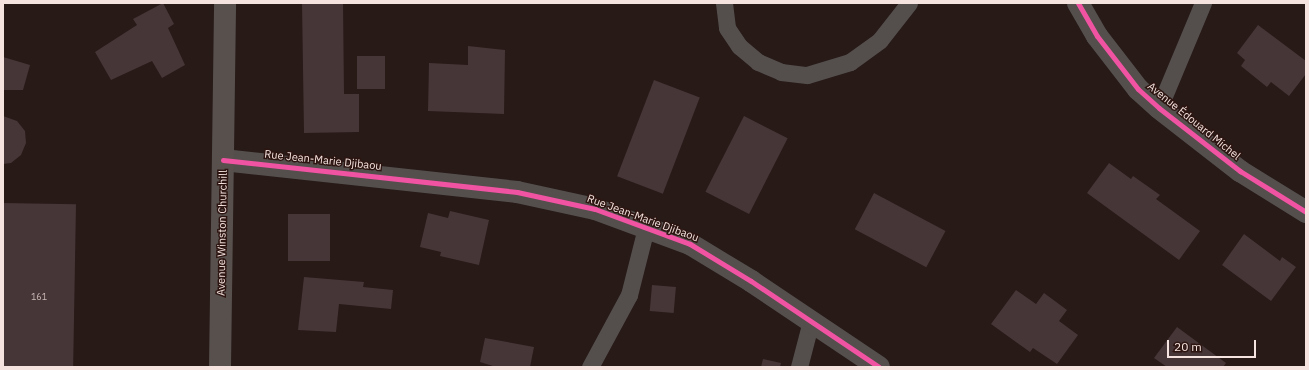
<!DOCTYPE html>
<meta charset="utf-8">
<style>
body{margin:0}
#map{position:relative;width:1309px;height:370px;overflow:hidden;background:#271a17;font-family:"IBM Plex Sans",sans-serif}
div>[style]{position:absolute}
.building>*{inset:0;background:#473637;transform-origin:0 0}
.service>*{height:17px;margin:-8.5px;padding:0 8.5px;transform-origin:8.5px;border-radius:8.5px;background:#544f4d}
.minor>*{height:22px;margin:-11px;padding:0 11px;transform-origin:11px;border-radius:11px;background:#544f4d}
.secondary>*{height:22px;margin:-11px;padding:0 11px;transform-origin:11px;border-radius:11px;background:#57504d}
.cycleway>*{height:5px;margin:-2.5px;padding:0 2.5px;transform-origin:2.5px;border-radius:2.5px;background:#f153a3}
span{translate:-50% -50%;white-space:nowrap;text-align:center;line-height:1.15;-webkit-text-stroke:3px #2d1511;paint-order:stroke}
.number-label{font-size:9px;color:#cab8b6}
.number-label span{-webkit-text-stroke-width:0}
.street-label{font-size:11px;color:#f5e3e0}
.frame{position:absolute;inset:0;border:4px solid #f5e3e0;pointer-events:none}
.scale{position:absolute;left:1167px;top:340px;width:89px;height:18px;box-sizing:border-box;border:2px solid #f5e3e0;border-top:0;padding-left:5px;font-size:12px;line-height:14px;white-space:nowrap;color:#f5e3e0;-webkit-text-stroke:3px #2d1511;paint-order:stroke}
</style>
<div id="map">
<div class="building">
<div style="clip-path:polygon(163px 3px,174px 24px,168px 28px,185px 65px,162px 78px,152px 61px,111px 80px,95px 52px,137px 25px,133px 19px)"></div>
<div style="clip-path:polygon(302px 3px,343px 3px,344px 94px,359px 94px,359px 132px,304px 133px)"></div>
<div style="clip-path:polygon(1258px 25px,1306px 61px,1306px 74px,1289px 96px,1271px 82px,1267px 87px,1241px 66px,1245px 60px,1237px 53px)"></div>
<div style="clip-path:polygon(468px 46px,505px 50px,504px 114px,428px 111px,429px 63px,468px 65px)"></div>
<div style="left:357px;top:56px;width:28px;height:33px"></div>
<div style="clip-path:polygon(3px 57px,30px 65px,23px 90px,3px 90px)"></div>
<div style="left:654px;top:80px;width:49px;height:103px;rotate:21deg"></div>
<div style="clip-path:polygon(3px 116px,17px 121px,25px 131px,26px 143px,21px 155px,11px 163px,3px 164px)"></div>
<div style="left:744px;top:116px;width:49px;height:85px;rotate:27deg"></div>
<div style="clip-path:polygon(1109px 163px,1131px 179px,1133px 176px,1160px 195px,1156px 199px,1200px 231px,1179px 260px,1087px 193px)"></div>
<div style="left:874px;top:193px;width:81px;height:41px;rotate:28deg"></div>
<div style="left:3px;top:203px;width:73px;height:164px;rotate:1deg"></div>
<div style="clip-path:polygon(450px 211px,489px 220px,479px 265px,440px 256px,441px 252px,420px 247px,428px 213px,448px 218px)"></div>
<div style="left:288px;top:214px;width:42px;height:47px"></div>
<div style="clip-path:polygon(1244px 234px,1280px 261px,1282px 257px,1296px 267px,1271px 301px,1222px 265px)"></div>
<div style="clip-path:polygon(304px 277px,364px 282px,363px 287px,393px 290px,391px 309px,339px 304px,336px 332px,298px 330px)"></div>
<div style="left:652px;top:285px;width:24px;height:26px;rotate:5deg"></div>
<div style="clip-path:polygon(1016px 290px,1036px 304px,1044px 293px,1067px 310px,1059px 321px,1078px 335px,1057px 364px,1033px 348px,1030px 352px,991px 324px)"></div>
<div style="clip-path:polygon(1177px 327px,1226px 363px,1223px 367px,1167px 367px,1154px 358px)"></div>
<div style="clip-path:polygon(485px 338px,534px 347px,530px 367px,496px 367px,480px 362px)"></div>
<div style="clip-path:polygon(763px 359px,781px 363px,780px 367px,761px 367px)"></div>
</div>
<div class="service">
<div style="left:724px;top:3px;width:25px;rotate:83deg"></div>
<div style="left:727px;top:28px;width:22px;rotate:56deg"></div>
<div style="left:739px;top:46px;width:25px;rotate:40deg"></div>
<div style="left:758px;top:62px;width:25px;rotate:23deg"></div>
<div style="left:781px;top:72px;width:26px;rotate:7deg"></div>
<div style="left:807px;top:75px;width:45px;rotate:-16.8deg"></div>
<div style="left:850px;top:62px;width:37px;rotate:-36deg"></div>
<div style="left:880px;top:40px;width:47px;rotate:-51.9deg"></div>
<div style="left:1159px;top:108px;width:114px;rotate:-67.3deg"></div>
<div style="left:590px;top:367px;width:82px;rotate:-61.6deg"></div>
<div style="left:629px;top:295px;width:69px;rotate:-75.8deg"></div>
<div style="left:799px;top:367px;width:48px;rotate:-75.4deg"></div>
</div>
<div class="minor">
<div style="left:1078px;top:3px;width:38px;rotate:60deg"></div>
<div style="left:1097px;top:36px;width:67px;rotate:52.3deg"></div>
<div style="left:1138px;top:89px;width:28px;rotate:42deg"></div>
<div style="left:1159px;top:108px;width:103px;rotate:37.9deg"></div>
<div style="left:1240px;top:171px;width:78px;rotate:31.8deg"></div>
<div style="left:223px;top:160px;width:296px;rotate:6.2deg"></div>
<div style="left:517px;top:192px;width:80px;rotate:12.3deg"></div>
<div style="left:595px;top:209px;width:101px;rotate:20.2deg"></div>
<div style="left:690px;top:244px;width:71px;rotate:31.2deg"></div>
<div style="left:751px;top:281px;width:154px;rotate:33.9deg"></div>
</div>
<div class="secondary">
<div style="left:220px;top:367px;width:364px;rotate:-89.2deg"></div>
</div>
<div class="cycleway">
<div style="left:1078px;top:3px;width:38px;rotate:60deg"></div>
<div style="left:1097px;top:36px;width:67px;rotate:52.3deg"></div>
<div style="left:1138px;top:89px;width:28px;rotate:42deg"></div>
<div style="left:1159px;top:108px;width:103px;rotate:37.9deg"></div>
<div style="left:1240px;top:171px;width:78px;rotate:31.8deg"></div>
<div style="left:223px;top:160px;width:296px;rotate:6.2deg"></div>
<div style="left:517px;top:192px;width:80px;rotate:12.3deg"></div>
<div style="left:595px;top:209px;width:101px;rotate:20.2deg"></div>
<div style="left:690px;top:244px;width:71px;rotate:31.2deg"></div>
<div style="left:751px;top:281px;width:154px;rotate:33.9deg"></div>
</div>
<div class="number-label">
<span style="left:39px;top:297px">161</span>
</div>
<div class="street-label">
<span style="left:1194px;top:121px;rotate:39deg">Avenue Édouard Michel</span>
<span style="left:323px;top:160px;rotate:6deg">Rue Jean-Marie Djibaou</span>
<span style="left:643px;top:218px;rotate:20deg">Rue Jean-Marie Djibaou</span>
<span style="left:222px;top:233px;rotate:-89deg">Avenue Winston Churchill</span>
</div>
<div class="frame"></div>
<div class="scale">20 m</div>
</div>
